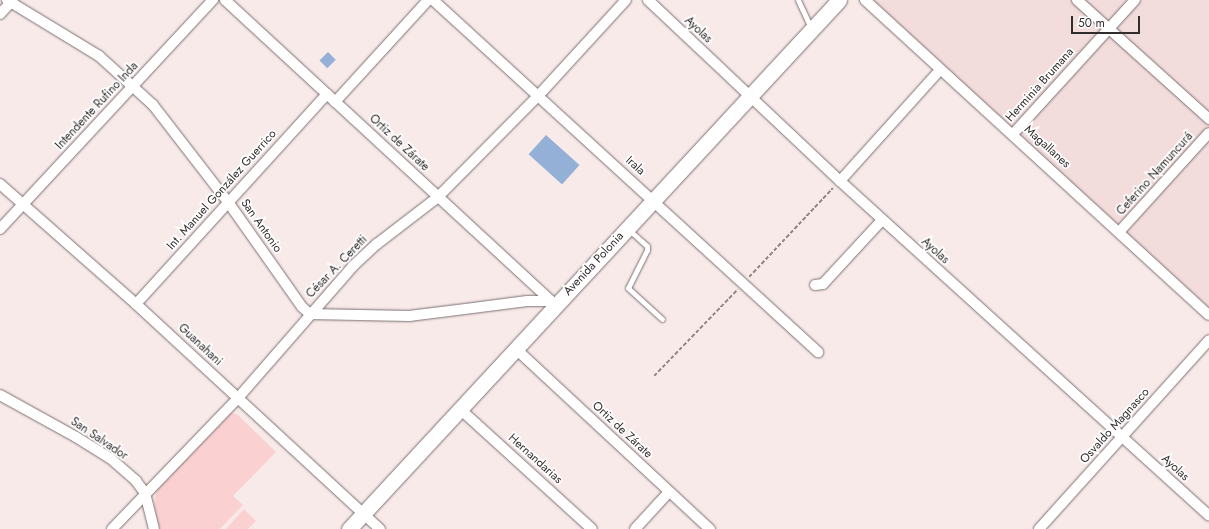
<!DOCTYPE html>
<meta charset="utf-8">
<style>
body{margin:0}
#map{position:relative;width:1209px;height:529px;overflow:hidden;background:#f9eaea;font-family:Jost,sans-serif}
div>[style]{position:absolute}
.built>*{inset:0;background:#f3dcdc}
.green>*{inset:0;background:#fad1d0}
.building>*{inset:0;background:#95b0d6;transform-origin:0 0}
.path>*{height:1.5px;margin-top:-0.75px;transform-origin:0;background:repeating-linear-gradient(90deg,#8e8484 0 4px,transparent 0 6px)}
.roads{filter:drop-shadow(0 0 1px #7d7070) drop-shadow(0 0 1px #7d7070)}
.lane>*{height:5px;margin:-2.5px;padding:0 2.5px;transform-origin:2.5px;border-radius:2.5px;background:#fff}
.street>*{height:10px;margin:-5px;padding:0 5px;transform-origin:5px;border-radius:5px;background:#fff}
.secondary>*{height:15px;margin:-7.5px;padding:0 7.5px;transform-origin:7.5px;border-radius:7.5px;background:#fff}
span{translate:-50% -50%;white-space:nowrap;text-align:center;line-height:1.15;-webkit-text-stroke:3.5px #fff;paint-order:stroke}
.street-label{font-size:12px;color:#322d2d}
.scale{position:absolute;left:1071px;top:16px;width:69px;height:18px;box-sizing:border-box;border:2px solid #322d2d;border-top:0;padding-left:5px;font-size:12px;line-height:14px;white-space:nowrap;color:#322d2d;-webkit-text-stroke:3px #fff;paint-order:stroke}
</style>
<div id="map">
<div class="built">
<div style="clip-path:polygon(872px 0,1209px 0,1209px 310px)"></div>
</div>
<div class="green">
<div style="clip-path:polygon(230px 413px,237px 414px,276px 452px,233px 496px,243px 505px,220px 529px,159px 529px,154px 504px,157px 489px)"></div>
<div style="clip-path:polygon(244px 509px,256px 521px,248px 529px,226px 529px)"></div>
</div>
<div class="building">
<div style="left:328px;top:52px;width:11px;height:12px;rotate:45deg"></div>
<div style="left:546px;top:135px;width:45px;height:26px;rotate:42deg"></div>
</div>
<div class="path">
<div style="left:749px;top:277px;width:122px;rotate:-46.7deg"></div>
<div style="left:654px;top:376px;width:120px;rotate:-46deg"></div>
</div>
<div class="roads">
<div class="lane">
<div style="left:798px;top:0;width:31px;rotate:65deg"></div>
<div style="left:628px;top:229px;width:25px;rotate:42deg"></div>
<div style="left:647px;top:246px;width:4px;rotate:90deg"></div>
<div style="left:647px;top:250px;width:42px;rotate:116.6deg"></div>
<div style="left:628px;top:288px;width:46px;rotate:42.4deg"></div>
</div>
<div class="street">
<div style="left:7px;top:0;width:108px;rotate:31.3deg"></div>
<div style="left:99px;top:56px;width:73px;rotate:42.2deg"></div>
<div style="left:153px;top:105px;width:123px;rotate:52.3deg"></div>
<div style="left:228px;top:202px;width:128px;rotate:54.8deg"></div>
<div style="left:302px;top:307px;width:11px;rotate:41deg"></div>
<div style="left:310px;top:314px;width:99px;rotate:1.2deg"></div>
<div style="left:409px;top:316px;width:119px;rotate:-7.2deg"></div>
<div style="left:527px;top:301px;width:24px"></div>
<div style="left:225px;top:0;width:447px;rotate:42.7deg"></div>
<div style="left:433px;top:0;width:522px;rotate:42.44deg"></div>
<div style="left:648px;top:0;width:264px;rotate:43.3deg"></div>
<div style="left:840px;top:181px;width:498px;rotate:42.2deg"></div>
<div style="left:865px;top:0;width:466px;rotate:42.5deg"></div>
<div style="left:1077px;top:0;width:178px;rotate:42deg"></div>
<div style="left:0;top:14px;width:19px;rotate:-47deg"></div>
<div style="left:335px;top:102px;width:138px;rotate:-47.6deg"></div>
<div style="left:1013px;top:134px;width:181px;rotate:-47.7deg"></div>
<div style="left:840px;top:181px;width:149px;rotate:-48deg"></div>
<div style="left:0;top:184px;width:181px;rotate:41.4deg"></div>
<div style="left:136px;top:304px;width:332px;rotate:42.7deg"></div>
<div style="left:0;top:229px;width:313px;rotate:-47.1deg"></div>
<div style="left:1120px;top:231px;width:132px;rotate:-47.8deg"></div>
<div style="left:815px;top:285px;width:8px;rotate:-7deg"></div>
<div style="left:823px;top:284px;width:87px;rotate:-47.3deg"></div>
<div style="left:136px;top:304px;width:284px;rotate:-47.7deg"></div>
<div style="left:516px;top:349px;width:265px;rotate:42.9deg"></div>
<div style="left:0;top:395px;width:87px;rotate:28.9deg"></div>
<div style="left:76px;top:437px;width:40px;rotate:32deg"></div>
<div style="left:110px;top:458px;width:35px;rotate:41deg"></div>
<div style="left:136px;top:481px;width:15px;rotate:53deg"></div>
<div style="left:145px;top:493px;width:37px;rotate:76deg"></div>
<div style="left:460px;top:409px;width:178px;rotate:42.3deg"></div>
<div style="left:112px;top:529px;width:182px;rotate:-46.1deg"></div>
<div style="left:238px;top:398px;width:175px;rotate:-48.9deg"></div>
<div style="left:353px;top:266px;width:33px;rotate:-43deg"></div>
<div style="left:377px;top:244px;width:77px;rotate:-37.6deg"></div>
<div style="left:438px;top:197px;width:142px;rotate:-45.3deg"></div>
<div style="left:538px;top:96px;width:130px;rotate:-47.5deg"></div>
<div style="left:635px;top:529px;width:50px;rotate:-47.4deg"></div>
<div style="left:1039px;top:529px;width:254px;rotate:-48deg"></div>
</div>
<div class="secondary">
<div style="left:349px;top:529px;width:721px;rotate:-47.19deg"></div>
</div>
</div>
<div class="street-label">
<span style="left:698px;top:30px;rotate:43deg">Ayolas</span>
<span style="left:1040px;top:85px;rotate:-48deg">Herminia Brumana</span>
<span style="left:97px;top:106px;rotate:-47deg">Intendente Rufino Inda</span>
<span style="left:399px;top:143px;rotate:43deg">Ortiz de Zárate</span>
<span style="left:1047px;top:147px;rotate:42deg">Magallanes</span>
<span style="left:635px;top:166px;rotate:42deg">Irala</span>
<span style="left:1155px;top:174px;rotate:-48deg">Ceferino Namuncurá</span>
<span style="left:222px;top:190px;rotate:-48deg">Int. Manuel González Guerrico</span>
<span style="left:261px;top:226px;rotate:55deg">San Antonio</span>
<span style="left:935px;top:251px;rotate:42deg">Ayolas</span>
<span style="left:594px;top:264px;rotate:-47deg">Avenida Polonia</span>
<span style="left:337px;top:267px;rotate:-46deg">César A. Ceretti</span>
<span style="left:200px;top:345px;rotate:43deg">Guanahani</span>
<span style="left:1115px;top:426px;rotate:-48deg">Osvaldo Magnasco</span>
<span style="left:622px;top:430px;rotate:43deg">Ortiz de Zárate</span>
<span style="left:99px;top:439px;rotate:34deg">San Salvador</span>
<span style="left:535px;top:459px;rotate:42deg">Hernandarias</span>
<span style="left:1175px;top:468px;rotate:42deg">Ayolas</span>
</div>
<div class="scale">50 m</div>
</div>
